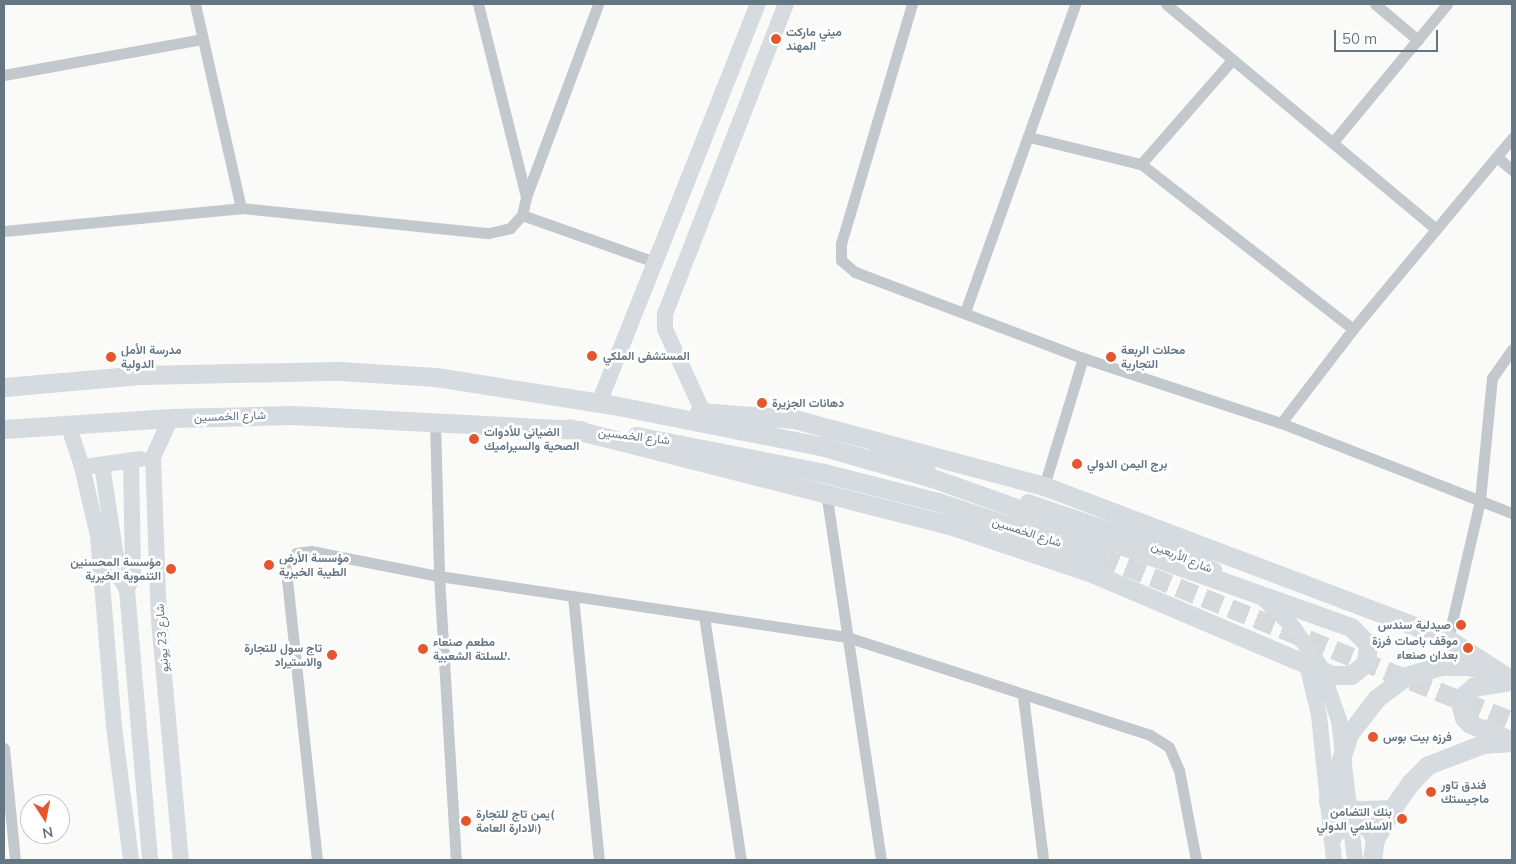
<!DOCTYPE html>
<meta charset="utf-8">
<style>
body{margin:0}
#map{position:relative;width:1516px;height:864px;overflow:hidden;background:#fafaf8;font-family:Mulish,Vazirmatn,sans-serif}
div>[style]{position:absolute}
.primary-tunnel>*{height:19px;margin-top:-9.5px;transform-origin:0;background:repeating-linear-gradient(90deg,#d5d9db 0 19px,transparent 0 28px)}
.street>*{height:11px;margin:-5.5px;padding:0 5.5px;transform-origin:5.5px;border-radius:5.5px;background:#c3c8cc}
.secondary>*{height:16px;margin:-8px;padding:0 8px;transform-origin:8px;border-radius:8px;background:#d6dbdf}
.primary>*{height:19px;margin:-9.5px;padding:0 9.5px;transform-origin:9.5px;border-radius:9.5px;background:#d6dbdf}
.dots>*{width:14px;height:14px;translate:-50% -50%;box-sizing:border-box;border:2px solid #fff;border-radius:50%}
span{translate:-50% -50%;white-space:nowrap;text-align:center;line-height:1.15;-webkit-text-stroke:5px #fff;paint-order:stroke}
.poi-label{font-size:12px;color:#657683;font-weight:700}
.left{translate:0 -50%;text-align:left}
.right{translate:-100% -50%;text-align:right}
.street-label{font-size:12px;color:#657683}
.frame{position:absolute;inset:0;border:5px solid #657683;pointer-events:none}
.north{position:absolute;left:20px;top:794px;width:50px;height:50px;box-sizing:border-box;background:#fff;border:1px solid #c1c8cd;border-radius:50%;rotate:169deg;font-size:14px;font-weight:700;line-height:20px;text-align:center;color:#657683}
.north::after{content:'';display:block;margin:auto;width:18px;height:22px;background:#e4572e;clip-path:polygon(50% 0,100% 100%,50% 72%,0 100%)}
.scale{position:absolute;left:1334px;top:30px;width:104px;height:22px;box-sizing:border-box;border:2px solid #657683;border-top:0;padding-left:6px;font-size:15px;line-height:18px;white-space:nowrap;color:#657683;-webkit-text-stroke:4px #fff;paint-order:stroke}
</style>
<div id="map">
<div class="primary-tunnel">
<div style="left:1100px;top:556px;width:444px;rotate:21.8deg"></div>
</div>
<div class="street">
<div style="left:195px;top:4px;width:209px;rotate:77.3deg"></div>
<div style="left:478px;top:4px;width:199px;rotate:76deg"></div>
<div style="left:912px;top:4px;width:249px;rotate:106.5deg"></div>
<div style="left:841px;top:243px;width:17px;rotate:90deg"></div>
<div style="left:841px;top:260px;width:18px;rotate:41deg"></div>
<div style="left:855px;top:272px;width:244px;rotate:20.7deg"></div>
<div style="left:1083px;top:358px;width:208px;rotate:18.2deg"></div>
<div style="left:1281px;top:423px;width:248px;rotate:21.3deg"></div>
<div style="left:1166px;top:4px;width:351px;rotate:39.8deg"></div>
<div style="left:1375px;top:4px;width:56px;rotate:39.9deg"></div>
<div style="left:4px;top:75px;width:201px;rotate:-10.3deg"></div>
<div style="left:1029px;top:137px;width:115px;rotate:13.6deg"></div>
<div style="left:1141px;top:164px;width:269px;rotate:37.9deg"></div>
<div style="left:1333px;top:142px;width:179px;rotate:-50.4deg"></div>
<div style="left:1497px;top:157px;width:20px;rotate:41deg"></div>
<div style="left:1141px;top:164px;width:138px;rotate:-48.8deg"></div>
<div style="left:522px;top:215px;width:141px;rotate:19.5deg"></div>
<div style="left:4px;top:231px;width:238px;rotate:-5.5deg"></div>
<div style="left:241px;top:208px;width:249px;rotate:5.8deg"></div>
<div style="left:489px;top:233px;width:22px;rotate:-13deg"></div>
<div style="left:510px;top:228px;width:18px;rotate:-47deg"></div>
<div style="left:522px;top:215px;width:18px;rotate:-77deg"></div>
<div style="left:526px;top:197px;width:206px;rotate:-69.5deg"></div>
<div style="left:965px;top:312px;width:327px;rotate:-70.3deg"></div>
<div style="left:435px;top:420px;width:156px;rotate:88.5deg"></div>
<div style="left:439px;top:576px;width:285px;rotate:86.6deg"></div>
<div style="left:1281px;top:423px;width:118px;rotate:-52.5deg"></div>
<div style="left:1353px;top:329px;width:249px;rotate:-50.2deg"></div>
<div style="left:1044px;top:486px;width:134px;rotate:-73.1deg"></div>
<div style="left:826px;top:492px;width:372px;rotate:81.5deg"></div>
<div style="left:573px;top:596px;width:265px;rotate:84.4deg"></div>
<div style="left:704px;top:616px;width:247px;rotate:81.4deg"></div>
<div style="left:1448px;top:639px;width:143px;rotate:-77deg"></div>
<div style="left:1480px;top:500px;width:123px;rotate:-84.4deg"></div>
<div style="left:1492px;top:378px;width:35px;rotate:-55deg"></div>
<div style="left:1023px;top:696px;width:165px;rotate:83deg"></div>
<div style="left:4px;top:748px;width:113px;rotate:84.4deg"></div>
<div style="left:317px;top:860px;width:299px;rotate:-96.1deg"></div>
<div style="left:285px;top:563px;width:15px;rotate:-42deg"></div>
<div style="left:296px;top:553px;width:15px;rotate:-8deg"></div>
<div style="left:311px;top:551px;width:130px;rotate:11.1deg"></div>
<div style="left:439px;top:576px;width:413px;rotate:8.5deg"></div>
<div style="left:847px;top:637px;width:318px;rotate:17.9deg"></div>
<div style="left:1150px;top:735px;width:22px;rotate:32deg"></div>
<div style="left:1169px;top:747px;width:25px;rotate:67deg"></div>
<div style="left:1179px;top:770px;width:92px;rotate:79.3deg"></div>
</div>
<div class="secondary">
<div style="left:599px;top:403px;width:430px;rotate:-68.3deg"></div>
<div style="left:703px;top:412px;width:91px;rotate:-114.6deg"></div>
<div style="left:665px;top:329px;width:15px;rotate:-90deg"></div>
<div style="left:665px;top:314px;width:333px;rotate:-68.7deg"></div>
<div style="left:171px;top:418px;width:43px;rotate:114.8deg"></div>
<div style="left:153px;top:457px;width:163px;rotate:87.9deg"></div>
<div style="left:159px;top:620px;width:241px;rotate:84.8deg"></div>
<div style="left:68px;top:424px;width:45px;rotate:72deg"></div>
<div style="left:82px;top:467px;width:71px;rotate:76.9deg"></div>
<div style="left:98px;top:536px;width:192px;rotate:85.2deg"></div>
<div style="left:114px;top:727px;width:134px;rotate:82.7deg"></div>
<div style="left:876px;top:455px;width:53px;rotate:14.3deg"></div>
<div style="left:102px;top:465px;width:112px;rotate:81.3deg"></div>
<div style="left:119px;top:576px;width:16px;rotate:60deg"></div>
<div style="left:127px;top:590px;width:271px;rotate:85.1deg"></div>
<div style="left:91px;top:466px;width:50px;rotate:-8deg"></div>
<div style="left:1028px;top:502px;width:157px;rotate:18.9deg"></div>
<div style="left:1177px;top:553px;width:41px;rotate:24.7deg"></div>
<div style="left:127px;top:590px;width:17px;rotate:-69deg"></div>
<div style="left:133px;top:574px;width:112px;rotate:-91deg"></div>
<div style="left:1261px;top:596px;width:45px;rotate:44.1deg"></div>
<div style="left:1293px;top:627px;width:47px;rotate:55.3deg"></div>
<div style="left:1320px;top:666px;width:57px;rotate:70.6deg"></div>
<div style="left:1339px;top:720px;width:141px;rotate:83.5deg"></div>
<div style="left:1298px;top:660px;width:10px;rotate:29deg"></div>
<div style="left:1307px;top:665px;width:51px;rotate:76.5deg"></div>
<div style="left:1319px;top:715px;width:146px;rotate:84.1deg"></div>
</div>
<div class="primary">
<div style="left:4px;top:387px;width:139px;rotate:-5deg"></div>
<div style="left:142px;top:375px;width:197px;rotate:-1.2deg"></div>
<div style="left:339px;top:371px;width:97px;rotate:3.5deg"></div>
<div style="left:436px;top:377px;width:179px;rotate:9deg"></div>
<div style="left:613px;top:405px;width:212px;rotate:11.2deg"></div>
<div style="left:821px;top:446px;width:116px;rotate:16.1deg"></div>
<div style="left:932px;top:478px;width:445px;rotate:19.6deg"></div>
<div style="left:1351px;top:627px;width:24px;rotate:45deg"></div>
<div style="left:1368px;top:644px;width:19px;rotate:96deg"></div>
<div style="left:1366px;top:663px;width:19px;rotate:141deg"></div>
<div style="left:1351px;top:675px;width:19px;rotate:180deg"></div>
<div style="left:1332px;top:675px;width:264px;rotate:-157deg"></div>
<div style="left:1089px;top:572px;width:148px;rotate:-161.4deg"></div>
<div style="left:949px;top:525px;width:392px;rotate:-165.7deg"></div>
<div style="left:699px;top:412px;width:95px;rotate:4.2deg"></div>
<div style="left:794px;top:419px;width:259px;rotate:15deg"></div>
<div style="left:1044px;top:486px;width:432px;rotate:20.7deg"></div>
<div style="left:1448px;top:639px;width:76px;rotate:32.6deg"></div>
<div style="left:4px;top:429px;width:167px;rotate:-3.8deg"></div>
<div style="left:171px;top:418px;width:122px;rotate:-1.4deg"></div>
<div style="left:293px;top:415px;width:289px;rotate:3deg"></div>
<div style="left:636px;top:436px;width:192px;rotate:11.1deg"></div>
<div style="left:824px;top:473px;width:118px;rotate:14.3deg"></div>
<div style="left:938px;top:502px;width:171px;rotate:18.4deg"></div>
<div style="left:1511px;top:740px;width:44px;rotate:-158.7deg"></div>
<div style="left:1470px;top:724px;width:8px;rotate:-135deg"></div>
<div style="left:1464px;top:718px;width:12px;rotate:-104deg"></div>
<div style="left:1461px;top:706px;width:11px;rotate:-75deg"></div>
<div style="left:1464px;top:695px;width:12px;rotate:-42deg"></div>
<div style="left:1473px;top:687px;width:39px;rotate:-9deg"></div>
<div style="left:1392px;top:809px;width:35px;rotate:178deg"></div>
<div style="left:1357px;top:810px;width:30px;rotate:-163deg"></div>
<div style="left:1328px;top:801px;width:70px;rotate:-72.6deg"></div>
<div style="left:1349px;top:734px;width:46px;rotate:-52.1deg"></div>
<div style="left:1377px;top:698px;width:36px;rotate:-37deg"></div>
<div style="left:1406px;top:676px;width:37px;rotate:-16deg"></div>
<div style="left:1442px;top:666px;width:26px"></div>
<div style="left:1468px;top:666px;width:23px;rotate:13deg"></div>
<div style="left:1332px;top:837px;width:14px;rotate:-54deg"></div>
<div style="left:1340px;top:826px;width:15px;rotate:-16deg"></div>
<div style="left:1354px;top:822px;width:15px;rotate:20deg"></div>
<div style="left:1368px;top:827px;width:14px;rotate:60deg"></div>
<div style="left:1372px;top:860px;width:21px;rotate:-82deg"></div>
<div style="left:1375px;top:839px;width:34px;rotate:-60deg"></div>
<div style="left:1392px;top:809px;width:32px;rotate:-55deg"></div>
<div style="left:1410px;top:783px;width:25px;rotate:-45deg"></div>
<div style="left:1428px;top:765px;width:59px;rotate:-20.9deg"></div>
<div style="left:1483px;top:744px;width:29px;rotate:-4deg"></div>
</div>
<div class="dots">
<div style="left:776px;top:39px;background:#e4572e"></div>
<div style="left:592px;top:356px;background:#e4572e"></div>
<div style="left:111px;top:357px;background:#e4572e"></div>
<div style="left:1111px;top:357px;background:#e4572e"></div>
<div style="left:762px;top:403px;background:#e4572e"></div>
<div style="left:474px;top:439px;background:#e4572e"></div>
<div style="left:1077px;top:464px;background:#e4572e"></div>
<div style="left:269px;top:565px;background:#e4572e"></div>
<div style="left:171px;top:569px;background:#e4572e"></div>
<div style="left:1461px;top:625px;background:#e4572e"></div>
<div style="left:1468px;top:648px;background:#e4572e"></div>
<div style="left:423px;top:649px;background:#e4572e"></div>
<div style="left:332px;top:655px;background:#e4572e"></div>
<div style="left:1373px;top:737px;background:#e4572e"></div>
<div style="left:1431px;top:792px;background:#e4572e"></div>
<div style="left:1402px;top:819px;background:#e4572e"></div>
<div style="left:466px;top:821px;background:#e4572e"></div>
</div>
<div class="poi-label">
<span class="left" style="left:786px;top:39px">ميني ماركت<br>المهند</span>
<span class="left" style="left:121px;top:357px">مدرسة الأمل<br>الدولية</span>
<span class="left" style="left:1121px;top:357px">محلات الربعة<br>التجارية</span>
<span class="left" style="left:603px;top:356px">المستشفى الملكي</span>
<span class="left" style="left:772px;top:403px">دهانات الجزيرة</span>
<span class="left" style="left:484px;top:439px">الضياني للأدوات<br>الصحية والسيراميك</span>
<span class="left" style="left:1087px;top:464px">برج اليمن الدولي</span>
<span class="left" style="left:279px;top:565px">مؤسسة الأرض<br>الطيبة الخيرية</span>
<span class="right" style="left:161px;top:569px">مؤسسة المحسنين<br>التنموية الخيرية</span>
<span class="right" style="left:1451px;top:625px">صيدلية سندس</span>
<span class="right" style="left:1458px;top:648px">موقف باصات فرزة<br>بعدان صنعاء</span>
<span class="left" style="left:433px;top:649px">مطعم صنعاء<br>للسلتة الشعبية.</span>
<span class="right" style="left:322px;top:655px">تاج سول للتجارة<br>والاستيراد</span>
<span class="left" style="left:1383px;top:737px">فرزه بيت بوس</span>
<span class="left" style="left:1441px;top:792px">فندق تاور<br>ماجيستك</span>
<span class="right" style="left:1392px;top:819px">بنك التضامن<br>الاسلامي الدولي</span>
<span class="left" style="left:476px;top:821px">يمن تاج للتجارة(<br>الادارة العامة)</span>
</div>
<div class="street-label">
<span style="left:230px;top:416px;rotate:-2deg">شارع الخمسين</span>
<span style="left:634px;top:436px;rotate:7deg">شارع الخمسين</span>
<span style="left:1027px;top:532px;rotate:18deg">شارع الخمسين</span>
<span style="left:1182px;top:557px;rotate:22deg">شارع الأربعين</span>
<span style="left:162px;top:638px;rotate:-94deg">شارع 23 يونيو</span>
</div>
<div class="frame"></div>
<div class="north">N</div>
<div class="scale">50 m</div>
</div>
